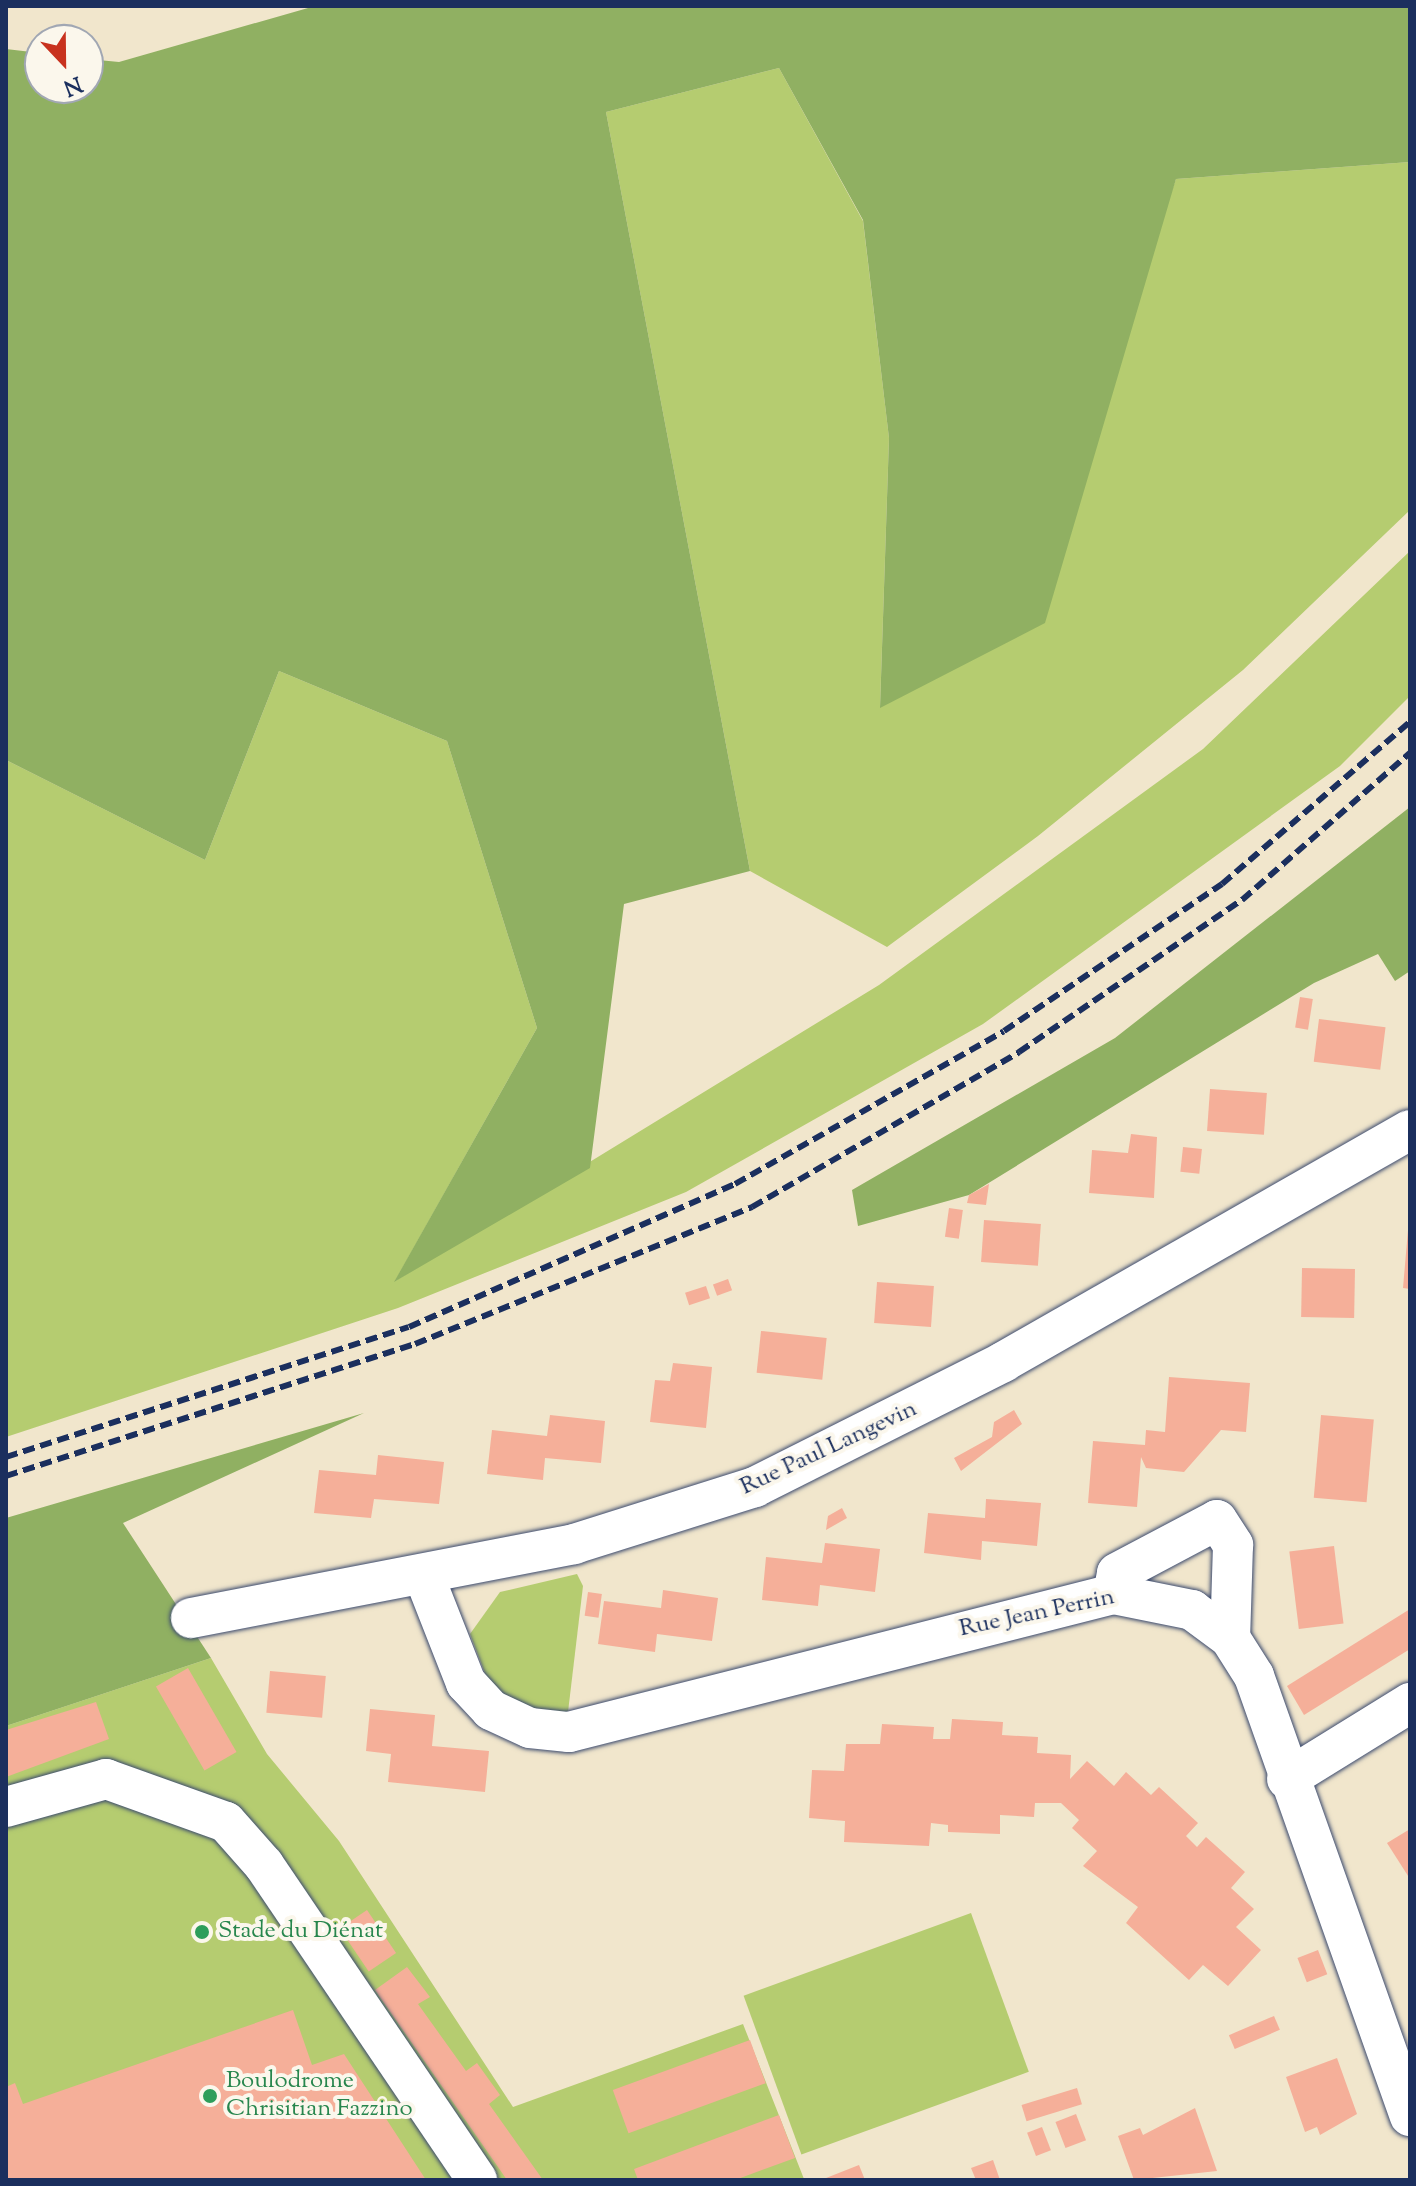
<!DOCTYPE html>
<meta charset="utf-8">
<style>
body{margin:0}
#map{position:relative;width:1416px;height:2186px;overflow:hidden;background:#f1e6cc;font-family:"Sorts Mill Goudy",serif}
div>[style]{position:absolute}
.green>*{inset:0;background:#b5cc70;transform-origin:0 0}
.forest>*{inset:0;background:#90b062}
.building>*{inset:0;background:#f5af99;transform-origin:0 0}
.roads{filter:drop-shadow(0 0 2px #3b4a6e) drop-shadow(0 0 2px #3b4a6e)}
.minor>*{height:40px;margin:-20px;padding:0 20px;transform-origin:20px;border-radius:20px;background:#fff}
.rail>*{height:6px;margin-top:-3px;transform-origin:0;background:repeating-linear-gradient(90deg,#1b2f5e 0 12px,transparent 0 18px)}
.dots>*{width:22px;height:22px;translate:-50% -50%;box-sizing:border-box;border:4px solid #fbf7ec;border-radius:50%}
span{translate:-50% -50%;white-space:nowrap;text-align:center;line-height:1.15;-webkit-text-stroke:8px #fbf7ec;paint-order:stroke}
.street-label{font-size:24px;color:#1b2f5e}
.leisure-label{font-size:24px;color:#27864d}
.left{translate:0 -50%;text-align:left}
.frame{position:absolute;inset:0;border:8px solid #1b2f5e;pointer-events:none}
.north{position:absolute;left:24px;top:24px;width:80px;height:80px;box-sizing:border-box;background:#fbf7ec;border:2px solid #a1a7b3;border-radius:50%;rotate:158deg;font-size:22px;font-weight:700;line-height:32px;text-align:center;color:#1b2f5e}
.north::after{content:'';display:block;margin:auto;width:28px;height:36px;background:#c8321e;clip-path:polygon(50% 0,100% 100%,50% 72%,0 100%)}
</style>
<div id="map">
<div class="green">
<div style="clip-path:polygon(779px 68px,863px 221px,889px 438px,880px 707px,1146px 263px,1176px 179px,1410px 162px,1410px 510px,1243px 670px,1038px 836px,887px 947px,750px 871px,606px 112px)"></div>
<div style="clip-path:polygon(1410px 551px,1410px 696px,1340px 766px,983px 1024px,686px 1192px,398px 1308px,6px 1437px,6px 760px,205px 860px,279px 671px,447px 741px,537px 1028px,395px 1281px,879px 985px,1203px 749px)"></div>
<div style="clip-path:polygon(577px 1574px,583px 1586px,568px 1712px,542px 1714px,507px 1698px,486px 1676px,470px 1634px,500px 1592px)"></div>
<div style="clip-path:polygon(211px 1658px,267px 1754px,339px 1841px,513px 2107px,743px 2024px,804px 2179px,6px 2180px,6px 1726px)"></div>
<div style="left:971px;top:1913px;width:169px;height:242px;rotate:70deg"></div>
</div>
<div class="forest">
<div style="clip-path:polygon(315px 6px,1410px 6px,1410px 162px,1176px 179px,1045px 623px,880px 708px,889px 438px,863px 220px,779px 68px,606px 112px,750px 871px,624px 904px,590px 1168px,394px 1282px,537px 1028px,447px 741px,279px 671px,205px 860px,6px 760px,6px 49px,40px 53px,40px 88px,88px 88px,88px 59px,119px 62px)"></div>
<div style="clip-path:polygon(1410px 807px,1410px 971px,1395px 981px,1378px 954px,1314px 983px,969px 1195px,858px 1226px,852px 1190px,1115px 1038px)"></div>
<div style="clip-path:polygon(364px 1413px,123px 1523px,211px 1658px,6px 1726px,6px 1518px)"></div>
</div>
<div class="building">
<div style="left:1300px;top:997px;width:13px;height:31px;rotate:9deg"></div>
<div style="left:1319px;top:1019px;width:67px;height:43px;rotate:7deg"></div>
<div style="left:1210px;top:1089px;width:57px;height:42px;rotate:4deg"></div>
<div style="clip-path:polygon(1131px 1134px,1157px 1137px,1154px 1198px,1089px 1193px,1092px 1150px,1128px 1153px)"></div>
<div style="left:1183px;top:1147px;width:19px;height:25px;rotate:6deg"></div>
<div style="clip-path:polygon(989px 1184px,986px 1205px,967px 1203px,969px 1195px)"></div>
<div style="left:949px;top:1208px;width:14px;height:29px;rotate:8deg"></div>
<div style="left:984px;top:1220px;width:57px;height:42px;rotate:4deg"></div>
<div style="clip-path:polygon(1408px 1230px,1410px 1230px,1410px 1289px,1403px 1288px)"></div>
<div style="left:1302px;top:1268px;width:53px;height:49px;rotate:1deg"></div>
<div style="left:728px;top:1279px;width:12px;height:16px;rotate:70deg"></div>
<div style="left:877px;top:1282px;width:57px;height:41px;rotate:4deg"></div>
<div style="left:706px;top:1286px;width:13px;height:22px;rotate:72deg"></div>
<div style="left:761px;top:1331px;width:66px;height:42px;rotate:6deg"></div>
<div style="clip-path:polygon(673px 1363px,712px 1367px,706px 1428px,650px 1422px,655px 1380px,670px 1381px)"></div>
<div style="clip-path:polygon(1169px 1377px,1250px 1383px,1246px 1432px,1221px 1430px,1184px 1472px,1146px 1468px,1141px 1457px,1137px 1507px,1088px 1503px,1093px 1441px,1145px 1445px,1146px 1430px,1165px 1432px)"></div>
<div style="clip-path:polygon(1014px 1410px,1022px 1424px,961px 1471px,954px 1458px,992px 1437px,994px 1422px)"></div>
<div style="clip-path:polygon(550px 1415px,605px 1421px,601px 1463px,545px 1458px,543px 1480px,487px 1474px,492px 1430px,547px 1436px)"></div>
<div style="left:1321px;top:1415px;width:53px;height:83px;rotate:5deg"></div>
<div style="clip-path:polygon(378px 1455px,444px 1462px,439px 1504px,374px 1499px,371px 1518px,314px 1513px,319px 1470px,376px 1475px)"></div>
<div style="clip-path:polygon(986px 1499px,1041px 1503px,1037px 1546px,982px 1541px,981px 1560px,924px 1553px,928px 1513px,985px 1518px)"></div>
<div style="clip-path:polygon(842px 1508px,847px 1518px,826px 1530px,828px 1516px)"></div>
<div style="clip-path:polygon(825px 1543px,880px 1549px,875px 1592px,820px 1585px,818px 1606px,762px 1600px,766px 1557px,822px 1563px)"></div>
<div style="left:1334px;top:1546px;width:78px;height:45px;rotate:83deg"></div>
<div style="clip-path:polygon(663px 1590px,718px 1598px,712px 1641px,657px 1634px,655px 1652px,598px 1644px,604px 1601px,661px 1608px)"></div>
<div style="left:588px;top:1592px;width:14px;height:24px;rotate:8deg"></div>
<div style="clip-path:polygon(1410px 1609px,1410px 1649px,1304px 1715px,1287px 1686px)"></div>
<div style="left:188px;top:1668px;width:97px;height:37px;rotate:60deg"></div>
<div style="left:270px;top:1671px;width:56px;height:42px;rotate:5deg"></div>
<div style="clip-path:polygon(96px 1702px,109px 1739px,6px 1777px,6px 1730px)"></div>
<div style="clip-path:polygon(370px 1709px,435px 1715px,432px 1746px,489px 1751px,485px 1792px,388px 1782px,391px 1754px,366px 1751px)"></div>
<div style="clip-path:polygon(952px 1719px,1003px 1722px,1002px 1735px,1038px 1737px,1037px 1753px,1071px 1755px,1070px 1779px,1087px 1761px,1114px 1786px,1126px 1772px,1151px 1795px,1159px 1787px,1198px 1823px,1186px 1836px,1197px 1847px,1206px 1837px,1245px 1872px,1231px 1888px,1254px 1909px,1236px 1927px,1261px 1950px,1228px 1986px,1203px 1965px,1189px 1980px,1126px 1923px,1138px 1907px,1083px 1866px,1097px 1851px,1072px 1828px,1079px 1820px,1061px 1803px,1035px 1803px,1034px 1817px,1000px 1815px,1000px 1834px,948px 1832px,948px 1825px,931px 1823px,929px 1846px,844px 1842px,845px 1821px,809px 1818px,812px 1770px,844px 1771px,846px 1744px,880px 1744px,882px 1724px,934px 1727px,933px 1739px,950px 1739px)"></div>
<div style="clip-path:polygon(1410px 1829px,1410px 1879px,1387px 1843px)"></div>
<div style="left:367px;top:1910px;width:52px;height:33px;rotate:56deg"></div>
<div style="left:1318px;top:1950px;width:26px;height:22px;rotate:69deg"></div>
<div style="clip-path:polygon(407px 1967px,430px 1997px,418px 2004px,466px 2071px,477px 2063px,500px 2095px,489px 2104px,543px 2180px,507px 2180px,375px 1990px)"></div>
<div style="clip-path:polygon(293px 2010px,312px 2065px,344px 2054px,426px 2180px,6px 2180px,6px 2087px,15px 2083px,23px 2104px)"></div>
<div style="left:1274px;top:2016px;width:15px;height:49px;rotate:67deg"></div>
<div style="left:750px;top:2040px;width:46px;height:146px;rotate:70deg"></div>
<div style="clip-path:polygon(1337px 2058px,1357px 2114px,1320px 2135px,1317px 2127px,1305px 2132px,1286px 2077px)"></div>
<div style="left:1077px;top:2088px;width:17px;height:58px;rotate:73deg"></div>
<div style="clip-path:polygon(1195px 2108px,1217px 2171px,1134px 2180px,1118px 2136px,1140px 2128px,1143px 2135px)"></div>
<div style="left:1076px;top:2114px;width:28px;height:22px;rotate:69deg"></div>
<div style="clip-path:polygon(779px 2115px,795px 2158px,735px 2180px,638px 2180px,634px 2169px)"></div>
<div style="left:1042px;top:2127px;width:25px;height:16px;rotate:69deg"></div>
<div style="clip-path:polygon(993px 2160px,1000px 2180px,976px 2180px,971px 2168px)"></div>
<div style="clip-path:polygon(859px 2165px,865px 2180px,821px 2180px)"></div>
</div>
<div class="roads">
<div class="minor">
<div style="left:424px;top:1576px;width:115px;rotate:68.6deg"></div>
<div style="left:466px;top:1683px;width:37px;rotate:47deg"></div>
<div style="left:491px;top:1710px;width:43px;rotate:24.8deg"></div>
<div style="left:530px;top:1728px;width:39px;rotate:6deg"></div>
<div style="left:569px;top:1732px;width:561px;rotate:-14.23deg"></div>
<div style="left:1113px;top:1594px;width:81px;rotate:11.4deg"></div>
<div style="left:1192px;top:1610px;width:47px;rotate:36.4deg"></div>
<div style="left:1230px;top:1638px;width:45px;rotate:57.7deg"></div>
<div style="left:1254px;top:1676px;width:467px;rotate:70.5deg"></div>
<div style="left:1113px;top:1594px;width:21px;rotate:-79deg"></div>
<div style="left:1117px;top:1573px;width:113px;rotate:-27.9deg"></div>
<div style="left:1217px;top:1520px;width:30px;rotate:57deg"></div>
<div style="left:1233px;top:1545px;width:93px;rotate:91.8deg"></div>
<div style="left:191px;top:1618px;width:390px;rotate:-10.9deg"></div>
<div style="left:574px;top:1544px;width:190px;rotate:-17.5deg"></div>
<div style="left:755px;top:1487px;width:278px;rotate:-26.7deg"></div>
<div style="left:1003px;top:1362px;width:468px;rotate:-29.7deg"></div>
<div style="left:1287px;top:1779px;width:145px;rotate:-31.7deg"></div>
<div style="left:6px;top:1807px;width:104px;rotate:-15.6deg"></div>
<div style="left:106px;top:1779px;width:127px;rotate:19.7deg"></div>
<div style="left:226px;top:1822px;width:57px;rotate:48.5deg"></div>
<div style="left:264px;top:1865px;width:380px;rotate:55.9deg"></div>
</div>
</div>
<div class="rail">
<div style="left:6px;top:1457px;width:423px;rotate:-17.9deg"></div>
<div style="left:409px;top:1327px;width:356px;rotate:-23.7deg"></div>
<div style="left:735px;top:1184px;width:309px;rotate:-29.6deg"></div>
<div style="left:1004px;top:1031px;width:263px;rotate:-34deg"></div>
<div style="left:1222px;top:884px;width:248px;rotate:-40.8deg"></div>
<div style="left:6px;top:1476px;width:430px;rotate:-17.9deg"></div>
<div style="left:415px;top:1344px;width:364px;rotate:-22.1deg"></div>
<div style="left:752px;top:1207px;width:309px;rotate:-30.1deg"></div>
<div style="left:1019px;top:1052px;width:270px;rotate:-34.3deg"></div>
<div style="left:1242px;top:900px;width:223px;rotate:-41.2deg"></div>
</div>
<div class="dots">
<div style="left:202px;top:1932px;background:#2e9e5b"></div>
<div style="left:210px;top:2096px;background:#2e9e5b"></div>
</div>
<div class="street-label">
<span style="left:829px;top:1449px;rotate:-25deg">Rue Paul Langevin</span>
<span style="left:1037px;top:1614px;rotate:-12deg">Rue Jean Perrin</span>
</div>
<div class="leisure-label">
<span class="left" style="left:218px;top:1932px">Stade du Diénat</span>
<span class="left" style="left:226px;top:2096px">Boulodrome<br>Chrisitian Fazzino</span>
</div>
<div class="frame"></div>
<div class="north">N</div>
</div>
